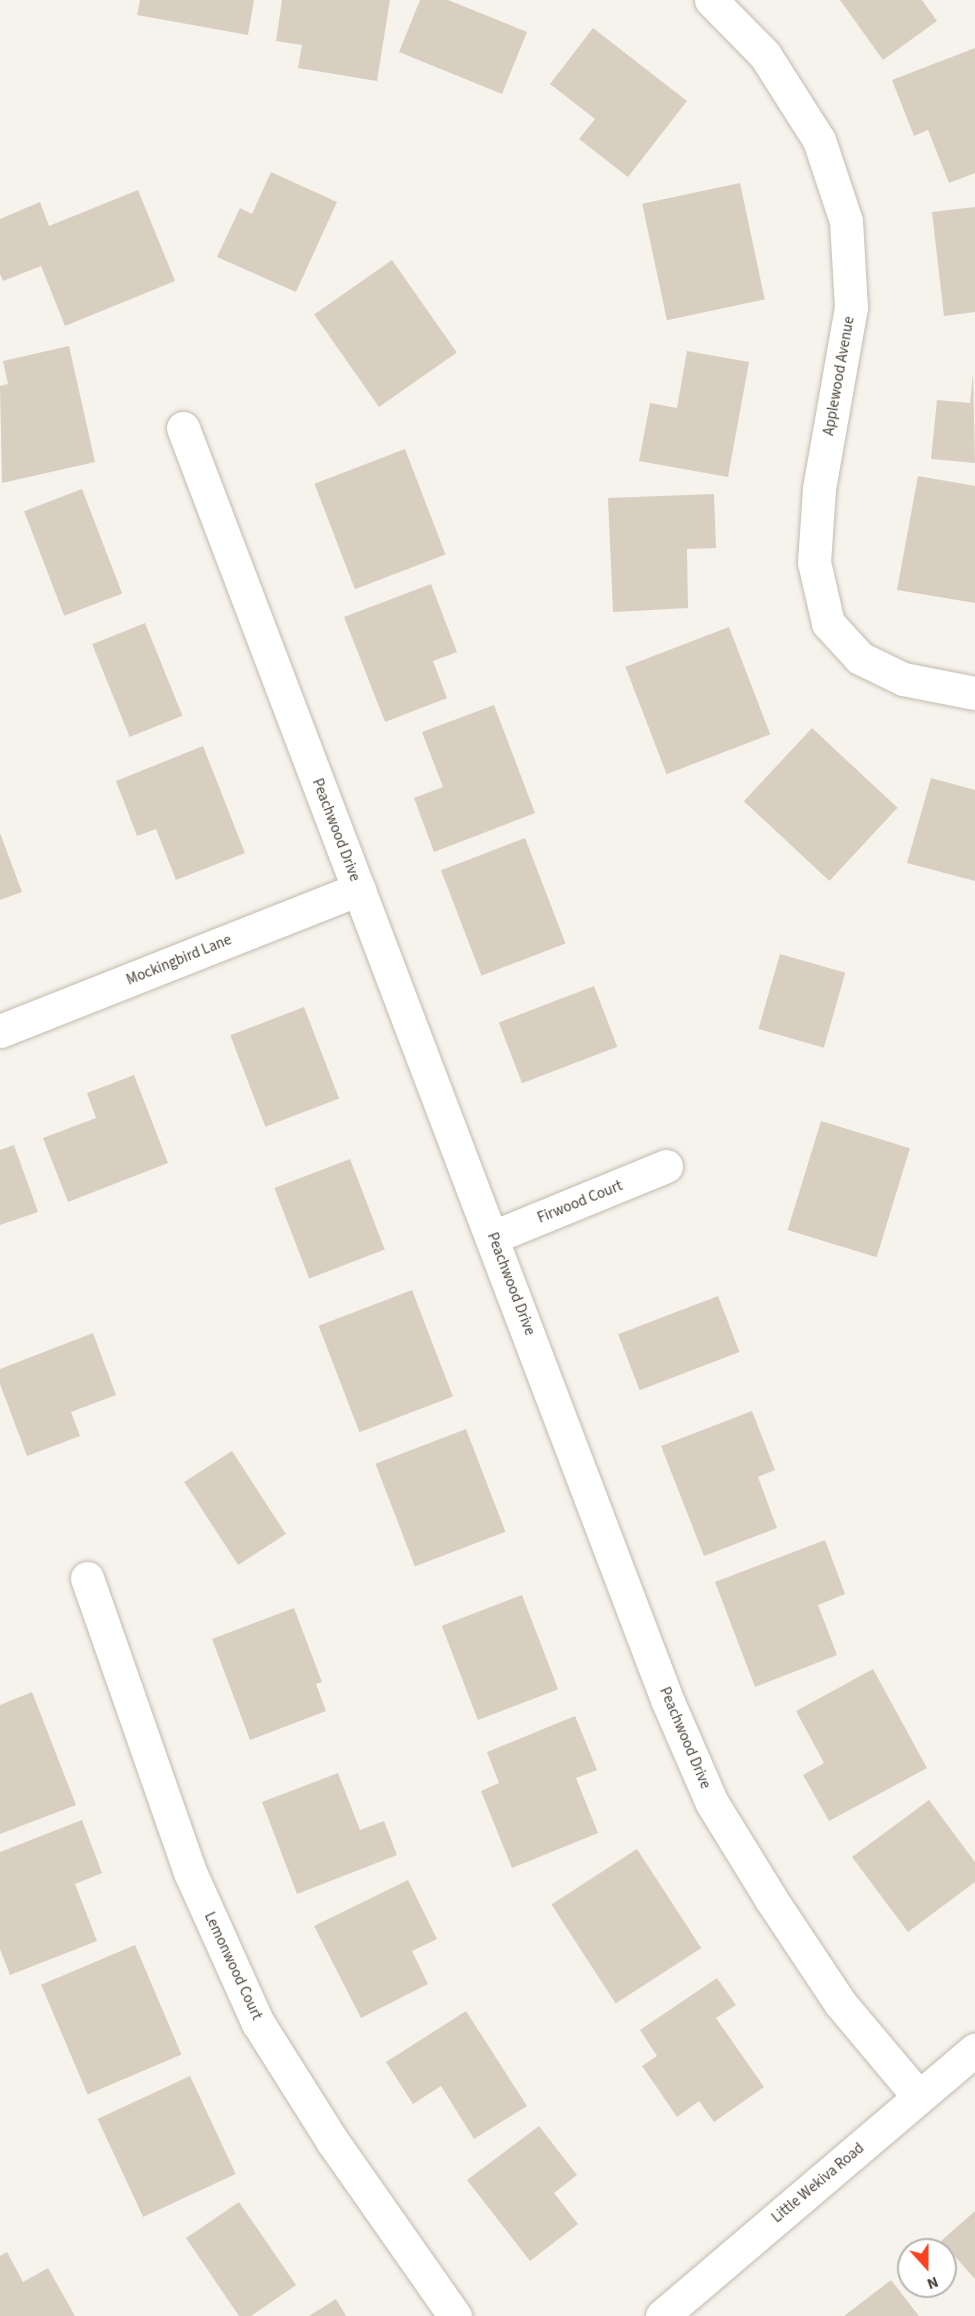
<!DOCTYPE html>
<style>
body{margin:0}
#map{position:relative;width:975px;height:2316px;overflow:hidden;background:#f6f3ec;font-family:"Source Sans 3",sans-serif}
div>[style]{position:absolute}
.building>*{inset:0;background:#d8cfc1;transform-origin:0 0}
.roads{filter:drop-shadow(0 0 2px #c2bbae) drop-shadow(0 0 2px #c2bbae)}
.street>*{height:33px;margin:-16.5px;padding:0 16.5px;transform-origin:16.5px;border-radius:16.5px;background:#fff}
span{translate:-50% -50%;white-space:nowrap;text-align:center;line-height:1.15;-webkit-text-stroke:6px #fff;paint-order:stroke}
.street-label{font-size:15px;color:#4b4439}
.north{position:absolute;left:897px;top:2238px;width:60px;height:60px;box-sizing:border-box;background:#fff;border:2px solid #b7b4b0;border-radius:50%;rotate:159deg;font-size:16px;font-weight:700;line-height:24px;text-align:center;color:#4b4439}
.north::after{content:'';display:block;margin:auto;width:21px;height:27px;background:#fc3f1d;clip-path:polygon(50% 0,100% 100%,50% 72%,0 100%)}
</style>
<div id="map">
<div class="building">
<div style="clip-path:polygon(140px 0,254px 0,248px 35px,137px 15px)"></div>
<div style="clip-path:polygon(282px 0,390px 0,377px 81px,298px 68px,302px 45px,276px 41px)"></div>
<div style="clip-path:polygon(420px 0,448px 0,527px 32px,502px 94px,399px 52px)"></div>
<div style="clip-path:polygon(840px 0,922px 0,937px 21px,883px 60px)"></div>
<div style="clip-path:polygon(593px 28px,687px 101px,628px 177px,579px 139px,595px 119px,550px 84px)"></div>
<div style="clip-path:polygon(975px 48px,975px 173px,949px 183px,928px 130px,914px 136px,892px 80px)"></div>
<div style="clip-path:polygon(271px 172px,337px 202px,296px 292px,217px 257px,240px 208px,252px 214px)"></div>
<div style="left:740px;top:183px;width:119px;height:100px;rotate:78deg"></div>
<div style="clip-path:polygon(138px 190px,175px 281px,65px 326px,41px 266px,3px 281px,0 274px,0 219px,40px 202px,49px 226px)"></div>
<div style="clip-path:polygon(975px 207px,975px 312px,944px 316px,932px 212px)"></div>
<div style="left:392px;top:260px;width:113px;height:95px;rotate:55deg"></div>
<div style="clip-path:polygon(69px 346px,95px 462px,2px 483px,0 386px,8px 384px,3px 361px)"></div>
<div style="clip-path:polygon(687px 351px,749px 362px,728px 477px,639px 461px,650px 403px,677px 408px)"></div>
<div style="clip-path:polygon(973px 373px,975px 463px,931px 459px,937px 400px,970px 403px)"></div>
<div style="left:405px;top:449px;width:113px;height:97px;rotate:69deg"></div>
<div style="clip-path:polygon(918px 476px,975px 486px,975px 603px,897px 590px)"></div>
<div style="left:82px;top:489px;width:112px;height:62px;rotate:69deg"></div>
<div style="clip-path:polygon(714px 494px,716px 548px,687px 549px,688px 608px,613px 612px,608px 498px)"></div>
<div style="clip-path:polygon(431px 584px,457px 652px,433px 661px,447px 698px,385px 722px,344px 617px)"></div>
<div style="left:145px;top:623px;width:100px;height:57px;rotate:68deg"></div>
<div style="left:729px;top:627px;width:115px;height:111px;rotate:69deg"></div>
<div style="clip-path:polygon(494px 705px,535px 813px,434px 852px,414px 798px,443px 787px,422px 732px)"></div>
<div style="left:812px;top:728px;width:117px;height:100px;rotate:43deg"></div>
<div style="clip-path:polygon(203px 746px,245px 853px,176px 880px,156px 829px,137px 836px,116px 781px)"></div>
<div style="clip-path:polygon(931px 778px,975px 790px,975px 881px,907px 863px)"></div>
<div style="clip-path:polygon(0 833px,22px 892px,0 900px)"></div>
<div style="left:525px;top:838px;width:113px;height:90px;rotate:69deg"></div>
<div style="left:780px;top:954px;width:68px;height:78px;rotate:16deg"></div>
<div style="left:594px;top:986px;width:65px;height:102px;rotate:69deg"></div>
<div style="left:304px;top:1007px;width:98px;height:79px;rotate:69deg"></div>
<div style="clip-path:polygon(134px 1075px,168px 1163px,68px 1202px,43px 1138px,96px 1118px,87px 1093px)"></div>
<div style="left:821px;top:1121px;width:93px;height:114px;rotate:17deg"></div>
<div style="clip-path:polygon(14px 1145px,38px 1212px,0 1225px,0 1150px)"></div>
<div style="left:350px;top:1159px;width:97px;height:81px;rotate:69deg"></div>
<div style="left:412px;top:1290px;width:114px;height:100px;rotate:69deg"></div>
<div style="left:718px;top:1296px;width:60px;height:107px;rotate:69deg"></div>
<div style="clip-path:polygon(93px 1333px,116px 1395px,71px 1412px,80px 1436px,27px 1456px,0 1384px,0 1369px)"></div>
<div style="clip-path:polygon(752px 1411px,775px 1470px,758px 1477px,777px 1528px,704px 1556px,661px 1446px)"></div>
<div style="left:466px;top:1429px;width:110px;height:97px;rotate:69deg"></div>
<div style="left:232px;top:1451px;width:99px;height:57px;rotate:57deg"></div>
<div style="clip-path:polygon(825px 1540px,845px 1594px,818px 1605px,837px 1655px,755px 1687px,715px 1582px)"></div>
<div style="left:522px;top:1595px;width:101px;height:86px;rotate:69deg"></div>
<div style="clip-path:polygon(294px 1608px,322px 1682px,316px 1684px,326px 1711px,250px 1740px,212px 1639px)"></div>
<div style="clip-path:polygon(873px 1669px,927px 1768px,829px 1821px,803px 1775px,824px 1763px,796px 1711px)"></div>
<div style="clip-path:polygon(32px 1692px,76px 1805px,0 1834px,0 1705px)"></div>
<div style="clip-path:polygon(575px 1716px,597px 1770px,576px 1778px,598px 1833px,512px 1868px,481px 1791px,499px 1783px,487px 1752px)"></div>
<div style="clip-path:polygon(338px 1773px,360px 1830px,384px 1821px,397px 1855px,297px 1894px,262px 1802px)"></div>
<div style="clip-path:polygon(929px 1800px,975px 1862px,975px 1882px,908px 1932px,852px 1857px)"></div>
<div style="clip-path:polygon(82px 1820px,102px 1873px,75px 1884px,97px 1941px,10px 1975px,0 1949px,0 1852px)"></div>
<div style="left:637px;top:1849px;width:118px;height:102px;rotate:57deg"></div>
<div style="clip-path:polygon(408px 1880px,437px 1939px,412px 1951px,428px 1984px,361px 2018px,314px 1926px)"></div>
<div style="left:135px;top:1945px;width:119px;height:102px;rotate:67deg"></div>
<div style="clip-path:polygon(717px 1978px,736px 2005px,716px 2018px,764px 2087px,714px 2122px,699px 2101px,677px 2117px,642px 2066px,657px 2056px,640px 2030px)"></div>
<div style="clip-path:polygon(466px 2011px,527px 2106px,474px 2139px,441px 2086px,413px 2104px,386px 2062px)"></div>
<div style="left:190px;top:2076px;width:108px;height:102px;rotate:65deg"></div>
<div style="clip-path:polygon(539px 2126px,577px 2175px,554px 2193px,578px 2224px,530px 2261px,467px 2180px)"></div>
<div style="clip-path:polygon(239px 2202px,296px 2285px,251px 2316px,239px 2316px,186px 2238px)"></div>
<div style="clip-path:polygon(975px 2211px,975px 2279px,941px 2241px)"></div>
<div style="clip-path:polygon(7px 2252px,23px 2282px,48px 2268px,75px 2316px,0 2316px,0 2256px)"></div>
<div style="clip-path:polygon(891px 2280px,919px 2316px,844px 2316px)"></div>
<div style="clip-path:polygon(336px 2299px,346px 2316px,309px 2316px)"></div>
</div>
<div class="roads">
<div class="street">
<div style="left:711px;top:0;width:77px;rotate:45.5deg"></div>
<div style="left:765px;top:55px;width:101px;rotate:57.6deg"></div>
<div style="left:819px;top:140px;width:85px;rotate:71.6deg"></div>
<div style="left:846px;top:221px;width:86px;rotate:86.7deg"></div>
<div style="left:851px;top:307px;width:185px;rotate:100deg"></div>
<div style="left:819px;top:489px;width:73px;rotate:93.9deg"></div>
<div style="left:814px;top:562px;width:63px;rotate:77.1deg"></div>
<div style="left:828px;top:623px;width:47px;rotate:47.6deg"></div>
<div style="left:860px;top:658px;width:48px;rotate:26deg"></div>
<div style="left:903px;top:679px;width:73px;rotate:11deg"></div>
<div style="left:183px;top:428px;width:1363px;rotate:69.16deg"></div>
<div style="left:668px;top:1702px;width:110px;rotate:66.5deg"></div>
<div style="left:712px;top:1803px;width:113px;rotate:58.4deg"></div>
<div style="left:771px;top:1899px;width:125px;rotate:56.4deg"></div>
<div style="left:840px;top:2003px;width:123px;rotate:50deg"></div>
<div style="left:0;top:1031px;width:386px;rotate:-21.6deg"></div>
<div style="left:493px;top:1237px;width:187px;rotate:-22.3deg"></div>
<div style="left:87px;top:1578px;width:312px;rotate:70.7deg"></div>
<div style="left:190px;top:1872px;width:166px;rotate:65.8deg"></div>
<div style="left:258px;top:2023px;width:141px;rotate:57.8deg"></div>
<div style="left:333px;top:2142px;width:213px;rotate:55deg"></div>
<div style="left:662px;top:2316px;width:411px;rotate:-40.4deg"></div>
</div>
</div>
<div class="street-label">
<span style="left:839px;top:376px;rotate:-80deg">Applewood Avenue</span>
<span style="left:336px;top:830px;rotate:69deg">Peachwood Drive</span>
<span style="left:179px;top:960px;rotate:-22deg">Mockingbird Lane</span>
<span style="left:580px;top:1202px;rotate:-22deg">Firwood Court</span>
<span style="left:511px;top:1284px;rotate:69deg">Peachwood Drive</span>
<span style="left:685px;top:1738px;rotate:67deg">Peachwood Drive</span>
<span style="left:233px;top:1966px;rotate:65deg">Lemonwood Court</span>
<span style="left:818px;top:2183px;rotate:-40deg">Little Wekiva Road</span>
</div>
<div class="north">N</div>
</div>
